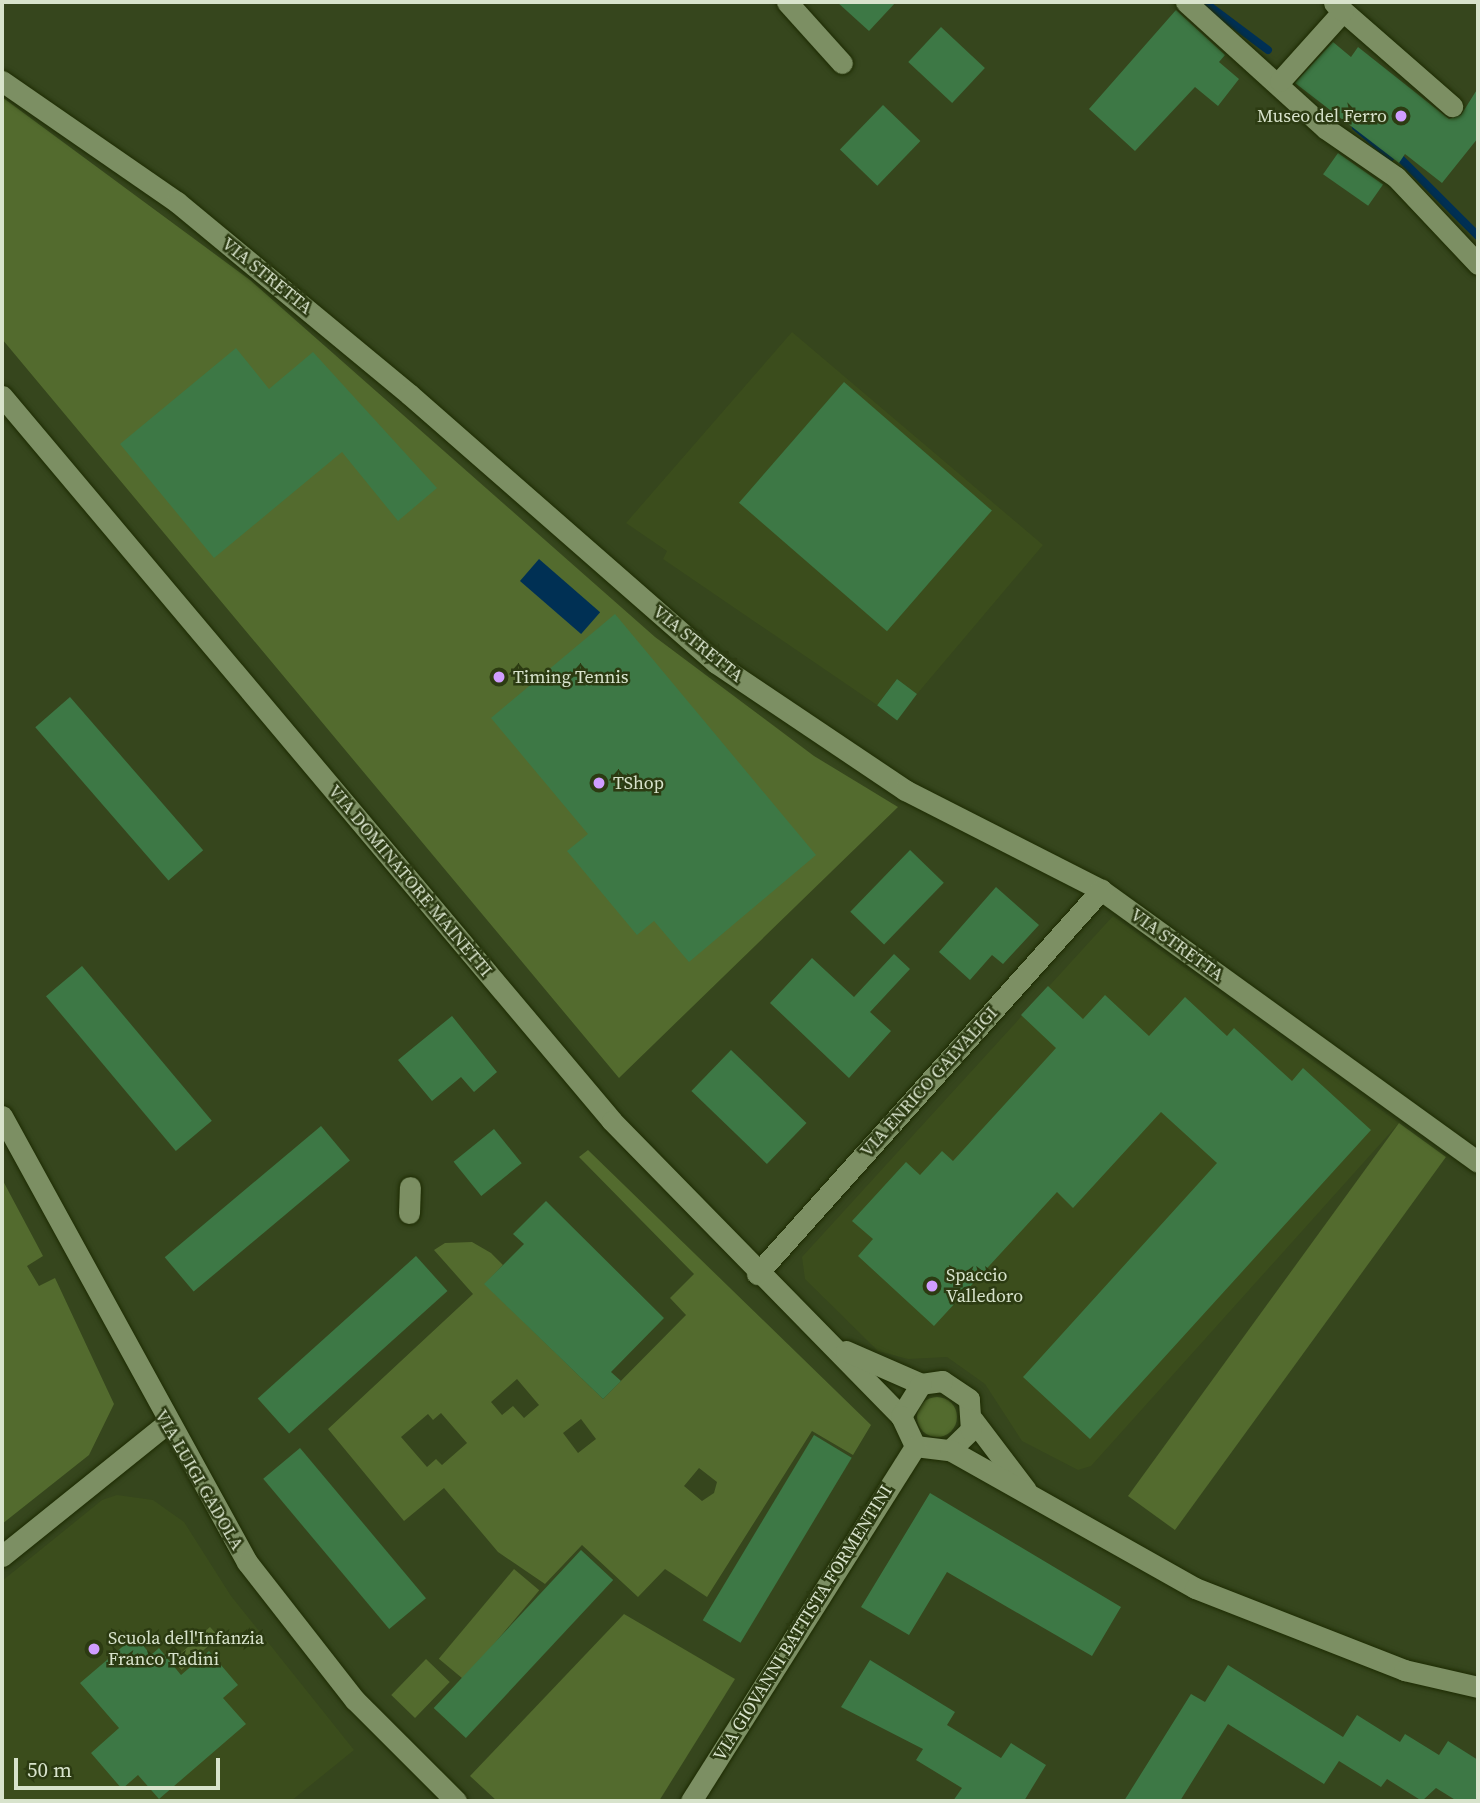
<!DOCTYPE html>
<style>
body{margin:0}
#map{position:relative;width:1480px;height:1803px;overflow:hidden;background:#36461d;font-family:"Source Serif 4",serif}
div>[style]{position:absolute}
.built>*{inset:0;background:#3b4d1c}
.green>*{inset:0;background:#536b2e;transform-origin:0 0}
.round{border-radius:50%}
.water>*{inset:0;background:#003054;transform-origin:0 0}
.stream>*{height:8px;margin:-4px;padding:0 4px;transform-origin:4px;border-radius:4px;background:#003054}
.building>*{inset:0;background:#3d7845;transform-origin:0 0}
.roads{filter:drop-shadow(0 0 2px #1d2b02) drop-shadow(0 0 2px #1d2b02)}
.minor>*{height:21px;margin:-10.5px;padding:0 10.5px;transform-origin:10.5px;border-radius:10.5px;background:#7c8f63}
.dots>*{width:19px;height:19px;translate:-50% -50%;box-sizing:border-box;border:4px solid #2c3b12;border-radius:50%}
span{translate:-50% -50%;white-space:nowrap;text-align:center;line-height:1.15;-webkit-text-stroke:5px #2c3b12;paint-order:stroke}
.poi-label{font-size:18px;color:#d8e3cc}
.right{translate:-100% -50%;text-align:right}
.left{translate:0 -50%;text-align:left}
.street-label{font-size:18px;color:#d8e3cc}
.frame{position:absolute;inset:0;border:4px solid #d8e3cc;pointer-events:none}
.scale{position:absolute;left:14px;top:1758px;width:206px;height:32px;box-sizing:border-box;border:4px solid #d8e3cc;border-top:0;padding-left:9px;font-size:21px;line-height:24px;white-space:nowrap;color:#d8e3cc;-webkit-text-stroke:5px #2c3b12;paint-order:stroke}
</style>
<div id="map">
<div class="built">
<div style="clip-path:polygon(792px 332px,1043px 545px,917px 694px,897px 679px,877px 705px,663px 559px,667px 551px,626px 523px)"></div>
<div style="clip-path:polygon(1113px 916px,1399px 1123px,1091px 1466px,1078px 1470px,1022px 1441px,985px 1384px,947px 1357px,908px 1359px,878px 1351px,805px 1279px,802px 1257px)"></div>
<div style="clip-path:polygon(evenodd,117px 1495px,153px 1500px,184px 1522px,231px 1596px,354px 1750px,291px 1801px,2px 1801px,2px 1581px,102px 1500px,117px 1495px,210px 1628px,219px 1638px,181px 1670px,173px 1660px,210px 1628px)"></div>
</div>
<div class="green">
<div style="clip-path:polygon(2px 97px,250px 280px,655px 637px,814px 756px,898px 807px,619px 1078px,2px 339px)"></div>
<div style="left:1399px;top:1123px;width:58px;height:461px;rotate:36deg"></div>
<div style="clip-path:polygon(evenodd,588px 1150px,871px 1425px,853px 1455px,812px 1431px,707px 1597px,665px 1569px,638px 1597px,582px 1545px,545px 1584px,498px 1552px,444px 1488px,404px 1521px,328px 1429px,473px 1294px,434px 1250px,445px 1243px,472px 1242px,491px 1253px,503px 1265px,485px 1284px,603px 1399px,686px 1315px,670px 1298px,694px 1274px,579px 1157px,588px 1150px,517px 1379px,539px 1405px,524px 1418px,513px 1406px,502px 1415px,491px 1402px,517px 1379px,588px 1150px,441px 1413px,467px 1443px,442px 1465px,436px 1459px,427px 1467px,401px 1437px,428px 1414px,433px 1420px,441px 1413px,588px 1150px,581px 1419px,596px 1439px,578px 1453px,563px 1433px,581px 1419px,588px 1150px,699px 1468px,717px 1482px,714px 1493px,702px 1501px,684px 1486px,699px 1468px)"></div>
<div style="clip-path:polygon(2px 1179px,43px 1256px,27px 1266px,39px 1286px,55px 1278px,114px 1404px,89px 1455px,2px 1524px)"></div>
<div class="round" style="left:917px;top:1397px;width:40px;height:40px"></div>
<div style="left:514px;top:1569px;width:33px;height:117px;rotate:40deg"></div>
<div style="clip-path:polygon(624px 1614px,735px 1679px,659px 1801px,497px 1801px,470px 1776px)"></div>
<div style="left:210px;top:1627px;width:13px;height:50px;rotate:48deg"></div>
<div style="left:426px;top:1659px;width:33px;height:50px;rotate:44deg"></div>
</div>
<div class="water">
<div style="left:539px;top:559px;width:81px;height:29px;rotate:41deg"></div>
</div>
<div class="stream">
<div style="left:1204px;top:2px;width:80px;rotate:36.9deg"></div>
<div style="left:1356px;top:127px;width:46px;rotate:40.6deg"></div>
<div style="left:1394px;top:152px;width:119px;rotate:45deg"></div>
</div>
<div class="building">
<div style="clip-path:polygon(837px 2px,896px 2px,869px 31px)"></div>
<div style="clip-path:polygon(1176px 10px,1225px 55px,1219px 62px,1239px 79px,1218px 106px,1195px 87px,1135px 151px,1089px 109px)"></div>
<div style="left:941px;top:27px;width:60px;height:48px;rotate:43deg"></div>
<div style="clip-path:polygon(1333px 42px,1351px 57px,1358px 47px,1449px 119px,1461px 115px,1478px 88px,1478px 138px,1442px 183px,1405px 154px,1399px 163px,1295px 83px)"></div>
<div style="left:883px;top:105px;width:52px;height:62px;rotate:44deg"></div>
<div style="left:1338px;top:153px;width:55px;height:26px;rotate:35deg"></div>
<div style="clip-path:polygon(236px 348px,269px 389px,313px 352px,437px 488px,398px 521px,342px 452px,214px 558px,120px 444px)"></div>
<div style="left:844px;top:382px;width:196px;height:160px;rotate:41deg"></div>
<div style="clip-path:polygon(615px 614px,816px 855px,689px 962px,654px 921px,637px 935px,567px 851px,588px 834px,491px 718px)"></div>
<div style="left:897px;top:679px;width:25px;height:33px;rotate:37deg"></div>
<div style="left:70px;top:697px;width:203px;height:46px;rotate:49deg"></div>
<div style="left:910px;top:850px;width:47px;height:86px;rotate:44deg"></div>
<div style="clip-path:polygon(996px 887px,1039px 925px,1003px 964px,992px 955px,970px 980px,939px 952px)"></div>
<div style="clip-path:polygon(894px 954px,910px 969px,870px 1012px,891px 1031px,849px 1078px,770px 1003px,812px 958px,854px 997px)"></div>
<div style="left:82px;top:966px;width:202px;height:47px;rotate:50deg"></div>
<div style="clip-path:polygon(1048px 986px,1083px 1019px,1105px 995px,1149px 1036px,1185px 997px,1227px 1036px,1234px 1028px,1292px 1081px,1303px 1068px,1371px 1130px,1090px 1439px,1023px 1377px,1217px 1163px,1161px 1112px,1073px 1208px,1057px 1192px,934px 1326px,858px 1256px,873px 1239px,852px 1221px,906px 1162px,920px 1175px,942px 1151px,953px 1161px,1056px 1048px,1021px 1015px)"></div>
<div style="clip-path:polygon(452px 1016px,497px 1072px,474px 1092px,461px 1077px,432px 1101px,398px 1060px)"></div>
<div style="left:731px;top:1050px;width:105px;height:57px;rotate:44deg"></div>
<div style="left:321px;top:1126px;width:45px;height:204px;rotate:50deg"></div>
<div style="left:494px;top:1129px;width:44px;height:52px;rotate:51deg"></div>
<div style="clip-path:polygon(546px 1201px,664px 1318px,611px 1372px,621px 1381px,603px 1399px,484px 1284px,524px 1244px,513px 1234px)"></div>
<div style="left:416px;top:1256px;width:47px;height:213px;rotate:48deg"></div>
<div style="left:814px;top:1435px;width:44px;height:216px;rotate:31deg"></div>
<div style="left:300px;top:1448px;width:196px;height:48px;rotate:50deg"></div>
<div style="clip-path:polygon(930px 1493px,1121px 1607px,1092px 1656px,947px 1572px,909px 1635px,861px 1607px)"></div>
<div style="left:581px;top:1550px;width:44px;height:216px;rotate:43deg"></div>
<div style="clip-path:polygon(135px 1636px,151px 1655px,159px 1648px,181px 1675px,209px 1651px,238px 1685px,223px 1698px,246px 1724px,159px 1799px,138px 1775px,122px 1789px,91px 1753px,119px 1728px,80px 1683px)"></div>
<div style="clip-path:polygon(870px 1660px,955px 1712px,947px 1725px,1001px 1758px,1011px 1743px,1046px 1765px,1024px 1801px,953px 1801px,962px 1788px,916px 1760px,923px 1749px,841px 1707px)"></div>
<div style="clip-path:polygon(1228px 1665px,1343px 1737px,1357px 1715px,1400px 1742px,1405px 1734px,1439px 1755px,1448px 1741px,1478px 1760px,1478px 1801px,1457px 1801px,1436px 1788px,1422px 1801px,1387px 1779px,1381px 1787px,1339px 1761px,1324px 1784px,1228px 1724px,1180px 1801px,1124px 1801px,1191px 1694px,1205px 1702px)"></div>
</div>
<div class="roads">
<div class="minor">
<div style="left:787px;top:2px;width:82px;rotate:48deg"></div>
<div style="left:1186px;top:2px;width:188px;rotate:42.2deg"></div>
<div style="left:1325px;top:128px;width:86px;rotate:34.6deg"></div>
<div style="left:1396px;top:177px;width:120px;rotate:46.7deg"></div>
<div style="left:1343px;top:11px;width:145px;rotate:41.1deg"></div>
<div style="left:2px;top:81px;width:213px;rotate:34.7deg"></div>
<div style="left:177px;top:202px;width:301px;rotate:39.6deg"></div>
<div style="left:409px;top:394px;width:408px;rotate:41.2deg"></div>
<div style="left:716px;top:663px;width:228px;rotate:33.9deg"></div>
<div style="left:905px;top:790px;width:220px;rotate:27deg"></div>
<div style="left:1101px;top:890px;width:465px;rotate:35.8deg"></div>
<div style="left:1280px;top:81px;width:94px;rotate:-48deg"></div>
<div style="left:1343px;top:11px;width:12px;rotate:-138deg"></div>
<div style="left:2px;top:396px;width:947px;rotate:49.92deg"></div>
<div style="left:612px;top:1121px;width:413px;rotate:45.6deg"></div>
<div style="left:2px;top:1116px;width:509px;rotate:61.22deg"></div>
<div style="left:247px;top:1562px;width:175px;rotate:52deg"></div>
<div style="left:355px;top:1700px;width:143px;rotate:45deg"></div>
<div style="left:409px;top:1213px;width:26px;rotate:-88deg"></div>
<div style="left:757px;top:1274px;width:516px;rotate:-48.14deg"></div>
<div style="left:846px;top:1351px;width:82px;rotate:23.7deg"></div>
<div style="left:973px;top:1420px;width:88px;rotate:52.9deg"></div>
<div style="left:950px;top:1450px;width:29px;rotate:-44deg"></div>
<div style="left:971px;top:1430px;width:31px;rotate:-94deg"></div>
<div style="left:969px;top:1399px;width:32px;rotate:-146deg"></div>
<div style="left:942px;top:1381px;width:21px;rotate:172deg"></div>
<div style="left:921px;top:1384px;width:38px;rotate:122deg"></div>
<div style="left:901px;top:1416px;width:33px;rotate:65deg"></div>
<div style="left:915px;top:1446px;width:35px;rotate:7deg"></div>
<div style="left:950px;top:1450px;width:281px;rotate:29.4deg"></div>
<div style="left:1195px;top:1588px;width:225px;rotate:21.4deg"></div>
<div style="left:1404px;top:1670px;width:76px;rotate:12.9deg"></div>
<div style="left:2px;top:1556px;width:211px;rotate:-38.8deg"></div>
<div style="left:691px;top:1801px;width:420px;rotate:-57.7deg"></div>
</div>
</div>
<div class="dots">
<div style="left:1401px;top:116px;background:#d09dff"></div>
<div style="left:499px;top:677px;background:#d09dff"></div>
<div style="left:599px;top:783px;background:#d09dff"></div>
<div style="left:932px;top:1286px;background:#d09dff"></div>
<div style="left:94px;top:1649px;background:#d09dff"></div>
</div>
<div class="poi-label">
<span class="right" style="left:1387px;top:116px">Museo del Ferro</span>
<span class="left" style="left:513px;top:677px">Timing Tennis</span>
<span class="left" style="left:613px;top:783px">TShop</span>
<span class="left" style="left:946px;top:1286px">Spaccio<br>Valledoro</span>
<span class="left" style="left:108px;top:1649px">Scuola dell'Infanzia<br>Franco Tadini</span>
</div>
<div class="street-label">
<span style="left:267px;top:276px;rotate:39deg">VIA STRETTA</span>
<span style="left:698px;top:644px;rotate:39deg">VIA STRETTA</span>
<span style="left:410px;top:881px;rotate:50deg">VIA DOMINATORE MAINETTI</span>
<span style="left:1177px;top:945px;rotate:36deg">VIA STRETTA</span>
<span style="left:929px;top:1082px;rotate:-48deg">VIA ENRICO GALVALIGI</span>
<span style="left:199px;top:1480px;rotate:60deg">VIA LUIGI GADOLA</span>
<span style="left:803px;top:1623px;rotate:-58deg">VIA GIOVANNI BATTISTA FORMENTINI</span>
</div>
<div class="frame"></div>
<div class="scale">50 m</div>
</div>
